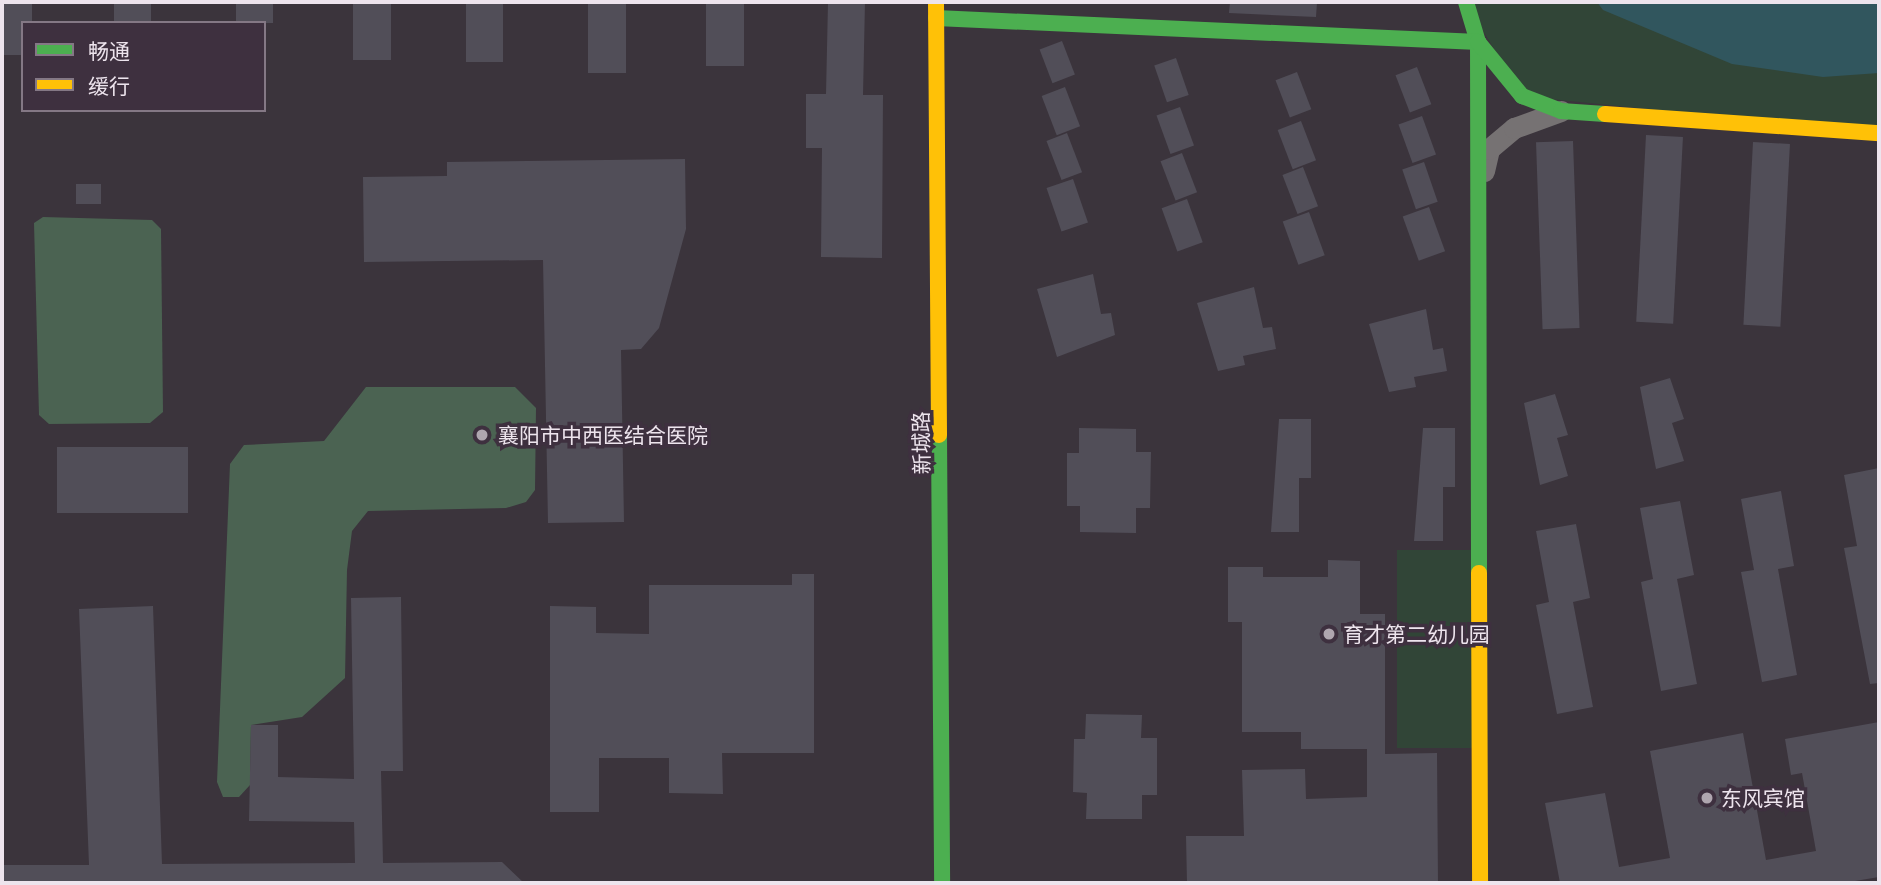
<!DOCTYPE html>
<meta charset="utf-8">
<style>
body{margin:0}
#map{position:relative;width:1881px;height:885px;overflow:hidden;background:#3b343c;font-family:Mulish,"Noto Sans SC",sans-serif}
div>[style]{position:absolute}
.green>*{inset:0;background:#314537;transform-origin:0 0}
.forest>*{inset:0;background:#4b6352}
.water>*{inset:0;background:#31565e}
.building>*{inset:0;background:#514e58;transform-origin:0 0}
.street>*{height:21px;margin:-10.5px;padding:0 10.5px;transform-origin:10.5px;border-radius:10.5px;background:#767273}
.fast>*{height:16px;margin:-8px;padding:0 8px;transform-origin:8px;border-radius:8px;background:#4caf50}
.slow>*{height:16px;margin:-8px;padding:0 8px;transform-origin:8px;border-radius:8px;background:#ffc107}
.dots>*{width:19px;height:19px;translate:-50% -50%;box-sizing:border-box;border:4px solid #3e303f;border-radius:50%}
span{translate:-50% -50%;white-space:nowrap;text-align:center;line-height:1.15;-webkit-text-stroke:7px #3e303f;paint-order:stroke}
.poi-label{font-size:21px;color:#ede4ed}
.left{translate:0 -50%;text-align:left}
.street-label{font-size:21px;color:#ede4ed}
.frame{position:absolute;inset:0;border:4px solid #ede4ed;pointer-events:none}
.legend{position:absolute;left:21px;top:21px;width:245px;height:91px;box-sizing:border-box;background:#3e303f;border:2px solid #847885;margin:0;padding:9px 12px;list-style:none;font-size:21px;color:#ede4ed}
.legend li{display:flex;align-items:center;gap:14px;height:35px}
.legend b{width:35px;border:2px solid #847885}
</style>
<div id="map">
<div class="green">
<div style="clip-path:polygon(1466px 2px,1879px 2px,1879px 133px,1522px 96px)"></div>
<div style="left:1479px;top:550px;width:198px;height:82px;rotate:90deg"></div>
</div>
<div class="forest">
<div style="clip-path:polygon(43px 217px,152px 220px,161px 229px,163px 412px,150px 423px,49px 424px,39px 415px,34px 223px)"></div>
<div style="clip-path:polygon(366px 387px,515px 387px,536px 408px,535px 490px,526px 502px,506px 508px,368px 511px,352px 531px,347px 570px,345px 678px,302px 717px,251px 725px,250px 785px,239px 797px,223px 797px,217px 782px,230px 464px,244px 445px,324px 441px)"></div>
</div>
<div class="water">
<div style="clip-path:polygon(1597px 2px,1879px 2px,1879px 73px,1823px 77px,1732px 64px,1603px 10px)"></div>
</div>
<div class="building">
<div style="clip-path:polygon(2px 2px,32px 2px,32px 23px,23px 23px,23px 55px,2px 55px)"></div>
<div style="left:114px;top:2px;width:37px;height:21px"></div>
<div style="left:236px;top:2px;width:37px;height:21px"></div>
<div style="left:353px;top:2px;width:38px;height:58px"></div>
<div style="left:466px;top:2px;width:37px;height:60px"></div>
<div style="left:588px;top:2px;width:38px;height:71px"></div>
<div style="left:706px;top:2px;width:38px;height:64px"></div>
<div style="clip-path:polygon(828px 2px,865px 2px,863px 95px,883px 95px,882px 258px,821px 257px,822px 148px,806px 148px,806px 94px,826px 94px)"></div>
<div style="clip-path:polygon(1230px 2px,1317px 2px,1316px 17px,1229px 13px)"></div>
<div style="left:1062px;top:41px;width:36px;height:24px;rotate:69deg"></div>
<div style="left:1176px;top:58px;width:39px;height:23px;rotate:71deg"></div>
<div style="left:1417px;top:67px;width:40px;height:23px;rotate:69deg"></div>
<div style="left:1297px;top:72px;width:40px;height:23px;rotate:69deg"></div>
<div style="left:1065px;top:87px;width:42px;height:25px;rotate:69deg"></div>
<div style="left:1180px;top:107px;width:41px;height:25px;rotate:70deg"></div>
<div style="left:1422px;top:116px;width:41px;height:25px;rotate:70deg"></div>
<div style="left:1301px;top:121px;width:42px;height:25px;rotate:69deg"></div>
<div style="left:1067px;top:133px;width:42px;height:22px;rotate:69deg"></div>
<div style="left:1646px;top:135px;width:37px;height:187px;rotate:3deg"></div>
<div style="left:1573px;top:141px;width:187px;height:37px;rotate:88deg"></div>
<div style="left:1753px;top:142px;width:37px;height:183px;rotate:3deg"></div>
<div style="left:1182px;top:153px;width:42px;height:23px;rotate:69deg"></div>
<div style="clip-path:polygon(685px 159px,686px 229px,659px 328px,641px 349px,621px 350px,624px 522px,548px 523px,543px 260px,364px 262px,363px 177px,447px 176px,447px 162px)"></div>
<div style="left:1424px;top:162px;width:42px;height:23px;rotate:71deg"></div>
<div style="left:1303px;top:167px;width:42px;height:22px;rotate:69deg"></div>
<div style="left:1073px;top:179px;width:46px;height:28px;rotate:71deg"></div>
<div style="left:76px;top:184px;width:25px;height:20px"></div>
<div style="left:1187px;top:199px;width:46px;height:27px;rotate:70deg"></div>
<div style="left:1429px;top:207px;width:47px;height:28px;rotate:70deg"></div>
<div style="left:1309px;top:212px;width:46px;height:28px;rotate:70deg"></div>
<div style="clip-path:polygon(1093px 274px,1101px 314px,1111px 313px,1115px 335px,1057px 357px,1037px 289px)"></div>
<div style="clip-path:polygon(1254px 287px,1263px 328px,1272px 327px,1276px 349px,1243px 356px,1245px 365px,1218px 371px,1197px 303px)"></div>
<div style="clip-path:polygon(1426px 309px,1433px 350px,1443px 348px,1447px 371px,1414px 377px,1416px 387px,1389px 392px,1369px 324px)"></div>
<div style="clip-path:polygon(1670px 378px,1684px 419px,1672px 423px,1684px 461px,1656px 469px,1640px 387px)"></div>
<div style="clip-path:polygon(1555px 394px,1568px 435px,1557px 438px,1568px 476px,1540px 485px,1524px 403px)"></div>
<div style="clip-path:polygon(1279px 419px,1311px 419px,1311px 478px,1299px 478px,1299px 532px,1271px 532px)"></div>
<div style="clip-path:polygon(1079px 428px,1136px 429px,1136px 452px,1151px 452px,1150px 508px,1136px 508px,1136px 533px,1080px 532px,1080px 506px,1067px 506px,1067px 453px,1079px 453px)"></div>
<div style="clip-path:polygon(1423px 428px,1455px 428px,1455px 487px,1443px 487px,1443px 541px,1414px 541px)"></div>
<div style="left:57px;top:447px;width:131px;height:66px"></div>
<div style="clip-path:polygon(1879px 468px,1879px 683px,1870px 684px,1844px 548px,1857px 546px,1844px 475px)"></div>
<div style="clip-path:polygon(1781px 491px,1794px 566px,1778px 569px,1797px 675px,1762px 682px,1741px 572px,1754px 570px,1741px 499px)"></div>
<div style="clip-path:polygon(1680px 501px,1694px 575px,1677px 579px,1697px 684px,1661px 691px,1641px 582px,1653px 579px,1640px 508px)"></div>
<div style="clip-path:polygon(1576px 524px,1590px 598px,1573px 602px,1593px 707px,1557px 714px,1536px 605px,1549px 602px,1536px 531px)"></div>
<div style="clip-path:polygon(1328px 560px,1360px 561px,1360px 614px,1385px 614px,1385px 754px,1437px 753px,1438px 883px,1187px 883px,1186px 836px,1244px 836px,1242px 770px,1305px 769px,1306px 799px,1367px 797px,1367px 749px,1301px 749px,1301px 732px,1242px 732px,1242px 622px,1228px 622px,1228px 567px,1263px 567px,1263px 577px,1328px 577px)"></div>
<div style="clip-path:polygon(792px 574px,814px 574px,814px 753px,722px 753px,723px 794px,669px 793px,669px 758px,599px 758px,599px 812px,550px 812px,550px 606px,596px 607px,596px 633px,649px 634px,649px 585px,792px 585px)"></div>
<div style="clip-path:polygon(401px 597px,403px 771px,381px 771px,383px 863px,502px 862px,524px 883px,2px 883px,2px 865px,89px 865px,79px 609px,153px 606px,162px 864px,355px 863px,354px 822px,249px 821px,251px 725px,278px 725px,278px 777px,354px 779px,351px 598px)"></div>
<div style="clip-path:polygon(1086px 714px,1142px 715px,1141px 738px,1157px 738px,1157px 795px,1142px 795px,1142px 819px,1086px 819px,1087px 793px,1073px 792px,1074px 739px,1085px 739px)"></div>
<div style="clip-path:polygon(1879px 722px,1879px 877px,1843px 883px,1560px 883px,1545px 803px,1605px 793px,1619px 867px,1670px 858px,1650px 751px,1743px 733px,1766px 860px,1816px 851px,1802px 773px,1791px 775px,1785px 739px)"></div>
</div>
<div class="street">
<div style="left:1484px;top:171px;width:23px;rotate:-77deg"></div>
<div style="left:1489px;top:149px;width:33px;rotate:-40deg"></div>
<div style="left:1514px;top:128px;width:50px;rotate:-19.9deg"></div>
</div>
<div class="fast">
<div style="left:1466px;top:2px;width:42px;rotate:73.3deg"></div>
<div style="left:1478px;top:42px;width:531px;rotate:89.89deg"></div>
<div style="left:936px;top:18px;width:543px;rotate:2.54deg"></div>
<div style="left:1478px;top:42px;width:70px;rotate:50.8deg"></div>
<div style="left:1522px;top:96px;width:42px;rotate:21deg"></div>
<div style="left:1561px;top:111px;width:44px;rotate:3.9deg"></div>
<div style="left:939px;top:435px;width:448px;rotate:89.6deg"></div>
</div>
<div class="slow">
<div style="left:936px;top:2px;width:433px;rotate:89.6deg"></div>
<div style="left:1605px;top:114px;width:275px;rotate:4deg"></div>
<div style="left:1479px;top:573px;width:310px;rotate:89.8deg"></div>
</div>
<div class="dots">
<div style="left:482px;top:435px;background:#afa6af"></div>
<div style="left:1329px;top:634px;background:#afa6af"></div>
<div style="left:1707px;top:798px;background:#afa6af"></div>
</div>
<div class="poi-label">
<span class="left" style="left:498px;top:435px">襄阳市中西医结合医院</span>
<span class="left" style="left:1343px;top:634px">育才第二幼儿园</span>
<span class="left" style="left:1721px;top:798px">东风宾馆</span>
</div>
<div class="street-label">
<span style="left:921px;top:443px;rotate:-91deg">新城路</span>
</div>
<div class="frame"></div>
<ul class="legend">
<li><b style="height:9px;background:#4caf50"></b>畅通</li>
<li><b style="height:9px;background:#ffc107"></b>缓行</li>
</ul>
</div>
